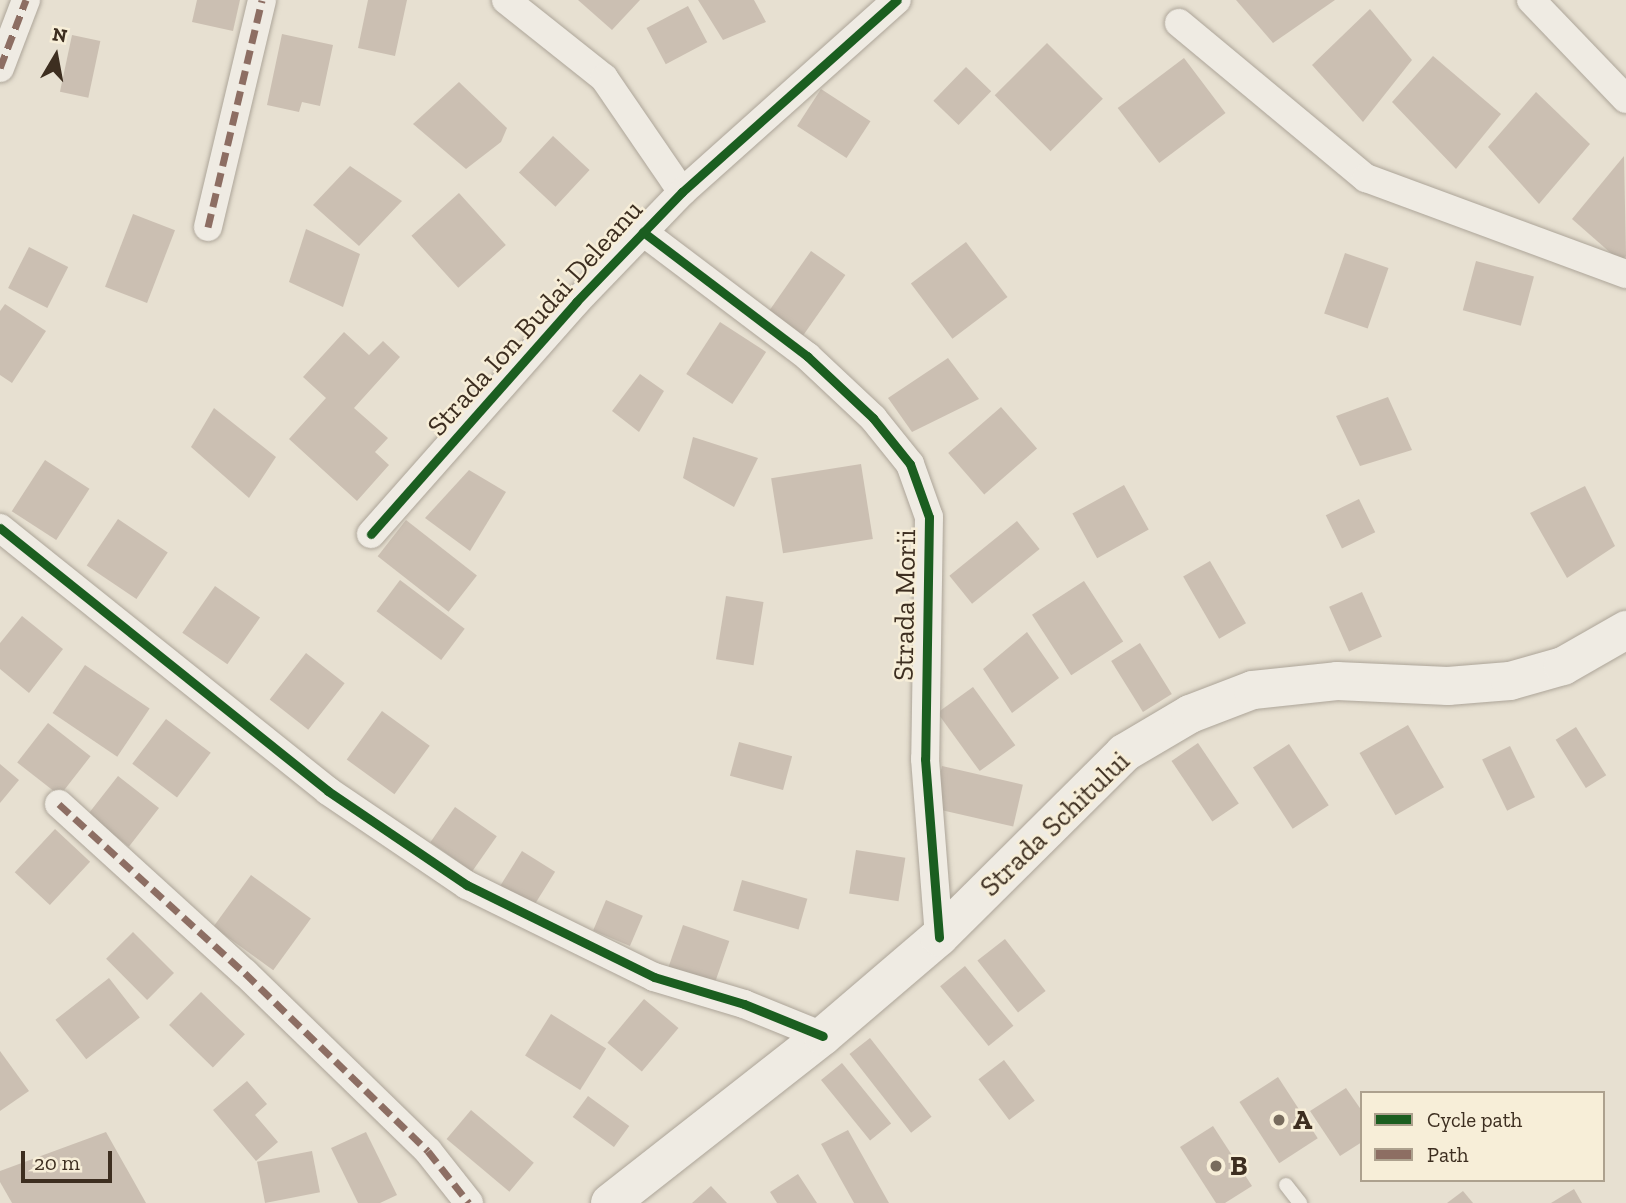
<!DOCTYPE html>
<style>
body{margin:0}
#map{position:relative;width:1626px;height:1203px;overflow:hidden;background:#e7e0d1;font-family:"Zilla Slab",serif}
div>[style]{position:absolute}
.building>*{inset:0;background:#cbbfb2;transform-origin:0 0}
.roads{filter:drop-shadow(0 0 2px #ada599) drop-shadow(0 0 2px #ada599)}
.service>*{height:14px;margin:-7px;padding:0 7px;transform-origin:7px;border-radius:7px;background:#efebe3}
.minor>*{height:28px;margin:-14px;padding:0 14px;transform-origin:14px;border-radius:14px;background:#efebe3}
.secondary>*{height:38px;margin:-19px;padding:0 19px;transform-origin:19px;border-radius:19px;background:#efebe3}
.quiet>*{height:7px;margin-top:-3.5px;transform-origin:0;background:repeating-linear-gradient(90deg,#8d6e63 0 14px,transparent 0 21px)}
.cycleway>*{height:9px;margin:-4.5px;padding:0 4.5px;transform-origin:4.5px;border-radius:4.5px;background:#1b5e20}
.dots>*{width:19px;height:19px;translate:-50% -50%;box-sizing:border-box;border:4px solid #f7eed8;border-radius:50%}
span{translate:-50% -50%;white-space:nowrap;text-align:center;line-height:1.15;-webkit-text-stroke:5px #f7eed8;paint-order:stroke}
.street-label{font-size:28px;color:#3d2e20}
.poi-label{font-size:28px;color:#3d2e20;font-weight:700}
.left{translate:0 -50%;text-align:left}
.legend{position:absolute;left:1360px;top:1091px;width:245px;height:91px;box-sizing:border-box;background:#f7eed8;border:2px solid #ada18e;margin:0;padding:9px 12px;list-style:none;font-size:21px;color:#3d2e20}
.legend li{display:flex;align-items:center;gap:14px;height:35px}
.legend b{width:35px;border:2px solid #ada18e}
.north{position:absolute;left:21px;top:21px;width:70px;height:70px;-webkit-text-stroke:5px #f7eed8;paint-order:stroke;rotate:10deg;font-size:19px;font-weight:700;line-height:28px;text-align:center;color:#3d2e20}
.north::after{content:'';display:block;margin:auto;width:24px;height:32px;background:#3d2e20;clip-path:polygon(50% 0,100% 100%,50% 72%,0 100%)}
.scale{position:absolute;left:21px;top:1151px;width:91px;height:32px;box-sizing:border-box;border:4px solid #3d2e20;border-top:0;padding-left:9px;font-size:21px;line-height:24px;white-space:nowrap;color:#3d2e20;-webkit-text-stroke:5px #f7eed8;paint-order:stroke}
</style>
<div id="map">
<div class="building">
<div style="clip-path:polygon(197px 0,240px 0,233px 31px,192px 22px)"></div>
<div style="clip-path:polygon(368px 0,407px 0,395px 56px,358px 48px)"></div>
<div style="clip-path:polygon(578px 0,640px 0,612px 30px)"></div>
<div style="clip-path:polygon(698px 0,754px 0,766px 22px,723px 40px)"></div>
<div style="clip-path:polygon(1236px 0,1335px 0,1273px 43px)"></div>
<div style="left:688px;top:6px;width:41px;height:47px;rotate:62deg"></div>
<div style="clip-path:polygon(1370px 9px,1412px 60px,1363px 122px,1312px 65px)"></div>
<div style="clip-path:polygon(282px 34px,333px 45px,320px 106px,302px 102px,299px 112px,267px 105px)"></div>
<div style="left:72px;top:35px;width:29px;height:58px;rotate:12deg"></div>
<div style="left:1047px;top:43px;width:79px;height:74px;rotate:45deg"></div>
<div style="clip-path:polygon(1433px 56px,1501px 114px,1456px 169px,1392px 102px)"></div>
<div style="left:1184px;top:58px;width:69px;height:83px;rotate:53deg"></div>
<div style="left:966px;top:67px;width:35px;height:47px;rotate:44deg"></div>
<div style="clip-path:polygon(459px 82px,507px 128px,501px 142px,466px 169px,413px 124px)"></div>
<div style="left:821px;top:89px;width:59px;height:44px;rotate:33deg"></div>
<div style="clip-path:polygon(1536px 92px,1590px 144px,1539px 204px,1488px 147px)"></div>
<div style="left:553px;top:136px;width:50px;height:50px;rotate:43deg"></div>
<div style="clip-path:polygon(1624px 156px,1626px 256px,1621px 262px,1572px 219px)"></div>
<div style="clip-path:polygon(350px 166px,402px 201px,359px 246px,313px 205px)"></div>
<div style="left:459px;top:193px;width:70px;height:64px;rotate:48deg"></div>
<div style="left:133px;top:214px;width:45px;height:78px;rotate:21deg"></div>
<div style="clip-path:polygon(306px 229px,360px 254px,343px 307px,289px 282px)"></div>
<div style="left:966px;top:242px;width:69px;height:69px;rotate:53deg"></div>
<div style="left:29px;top:247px;width:44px;height:46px;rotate:27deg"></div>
<div style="left:811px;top:251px;width:42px;height:75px;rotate:35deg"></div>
<div style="left:1345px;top:253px;width:46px;height:64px;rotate:19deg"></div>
<div style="left:1476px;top:261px;width:60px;height:51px;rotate:15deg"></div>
<div style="clip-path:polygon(5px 304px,46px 331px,12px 383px,0 375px,0 311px)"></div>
<div style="left:720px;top:322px;width:55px;height:62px;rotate:33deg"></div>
<div style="clip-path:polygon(344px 332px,369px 355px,383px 341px,400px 357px,354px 408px,388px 438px,375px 452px,389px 465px,357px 501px,289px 439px,326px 398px,303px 377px)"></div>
<div style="clip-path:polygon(948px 358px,979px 399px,912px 432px,888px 398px)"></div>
<div style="clip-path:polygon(640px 374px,664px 391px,639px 432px,612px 411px)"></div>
<div style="clip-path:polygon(1388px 397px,1412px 450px,1360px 466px,1336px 416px)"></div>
<div style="left:1001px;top:407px;width:55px;height:70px;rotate:49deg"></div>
<div style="clip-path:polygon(214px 408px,276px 457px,249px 498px,191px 447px)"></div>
<div style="clip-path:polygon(693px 437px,758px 458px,734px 507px,683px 478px)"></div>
<div style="left:45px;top:460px;width:53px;height:61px;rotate:33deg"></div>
<div style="left:861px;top:464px;width:76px;height:91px;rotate:81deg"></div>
<div style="clip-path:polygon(469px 470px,506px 492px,470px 551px,425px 518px)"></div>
<div style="left:1124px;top:485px;width:51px;height:59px;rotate:61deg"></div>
<div style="clip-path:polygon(1585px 486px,1615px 546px,1567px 578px,1530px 513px)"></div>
<div style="left:1359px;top:499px;width:37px;height:37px;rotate:64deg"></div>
<div style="left:118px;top:519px;width:60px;height:56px;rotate:34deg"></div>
<div style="left:406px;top:520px;width:90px;height:46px;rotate:38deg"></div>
<div style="left:1017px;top:521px;width:36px;height:87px;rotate:51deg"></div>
<div style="left:1210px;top:561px;width:72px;height:31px;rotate:60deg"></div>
<div style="left:400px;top:580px;width:81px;height:39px;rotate:37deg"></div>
<div style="left:1084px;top:581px;width:72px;height:62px;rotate:57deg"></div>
<div style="left:215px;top:586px;width:55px;height:57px;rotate:35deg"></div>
<div style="left:1362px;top:592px;width:49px;height:36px;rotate:66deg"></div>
<div style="left:726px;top:596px;width:38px;height:64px;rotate:9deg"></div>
<div style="clip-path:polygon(22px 616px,63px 649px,29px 693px,0 669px,0 643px)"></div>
<div style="clip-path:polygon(1027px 632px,1059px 678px,1012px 713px,983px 669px)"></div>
<div style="left:1140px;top:643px;width:60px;height:34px;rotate:58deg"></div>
<div style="left:306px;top:653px;width:49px;height:59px;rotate:38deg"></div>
<div style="left:85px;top:665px;width:78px;height:58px;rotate:34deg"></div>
<div style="left:973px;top:687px;width:72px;height:44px;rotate:54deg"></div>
<div style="left:382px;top:711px;width:59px;height:60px;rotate:36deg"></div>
<div style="left:166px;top:719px;width:56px;height:56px;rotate:37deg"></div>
<div style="left:48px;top:723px;width:54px;height:50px;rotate:38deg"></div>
<div style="left:1408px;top:725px;width:72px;height:56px;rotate:60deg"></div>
<div style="left:1576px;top:727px;width:57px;height:24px;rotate:58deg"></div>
<div style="left:739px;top:742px;width:55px;height:35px;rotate:15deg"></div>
<div style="left:1198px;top:743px;width:73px;height:32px;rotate:56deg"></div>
<div style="left:1289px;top:744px;width:73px;height:43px;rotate:57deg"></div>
<div style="left:1510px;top:746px;width:57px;height:31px;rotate:64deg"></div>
<div style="clip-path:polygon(0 764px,19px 780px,0 803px)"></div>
<div style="left:942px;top:766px;width:83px;height:43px;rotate:13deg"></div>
<div style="left:118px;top:776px;width:52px;height:49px;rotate:38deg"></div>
<div style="left:455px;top:807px;width:51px;height:43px;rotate:35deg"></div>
<div style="left:55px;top:829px;width:48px;height:59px;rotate:43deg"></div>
<div style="left:856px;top:850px;width:50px;height:44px;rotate:9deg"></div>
<div style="left:522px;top:851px;width:39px;height:46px;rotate:32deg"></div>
<div style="left:251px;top:875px;width:74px;height:64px;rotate:36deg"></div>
<div style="left:742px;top:880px;width:68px;height:32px;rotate:16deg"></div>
<div style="left:606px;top:900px;width:40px;height:33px;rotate:23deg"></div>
<div style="left:683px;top:925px;width:49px;height:53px;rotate:19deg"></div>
<div style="left:133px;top:932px;width:58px;height:38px;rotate:45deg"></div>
<div style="left:1005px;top:939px;width:66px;height:35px;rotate:52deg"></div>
<div style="left:965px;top:966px;width:77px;height:32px;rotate:51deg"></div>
<div style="left:109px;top:978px;width:50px;height:68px;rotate:52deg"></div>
<div style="left:201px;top:992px;width:61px;height:46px;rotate:44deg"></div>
<div style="left:644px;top:999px;width:45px;height:57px;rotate:40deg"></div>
<div style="left:551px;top:1014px;width:65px;height:49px;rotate:32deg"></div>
<div style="left:870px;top:1038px;width:100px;height:26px;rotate:52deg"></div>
<div style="clip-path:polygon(0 1051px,29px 1091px,0 1111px)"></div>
<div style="left:1004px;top:1060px;width:51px;height:32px;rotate:53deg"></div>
<div style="left:842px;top:1063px;width:78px;height:27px;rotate:51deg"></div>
<div style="left:1278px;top:1077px;width:73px;height:46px;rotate:57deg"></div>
<div style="clip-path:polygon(247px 1081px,267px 1104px,255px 1115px,278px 1142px,256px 1161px,213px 1110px)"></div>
<div style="clip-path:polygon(1346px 1088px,1362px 1111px,1362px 1142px,1340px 1156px,1310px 1111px)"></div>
<div style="left:588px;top:1096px;width:51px;height:26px;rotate:36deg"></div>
<div style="left:471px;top:1110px;width:82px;height:38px;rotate:40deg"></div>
<div style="clip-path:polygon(1213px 1126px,1252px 1186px,1225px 1203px,1216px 1203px,1180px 1147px)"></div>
<div style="clip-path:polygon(848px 1130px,889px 1203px,854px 1203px,821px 1144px)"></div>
<div style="clip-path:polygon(106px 1132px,146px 1203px,12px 1203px,0 1182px,0 1171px)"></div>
<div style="clip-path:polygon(366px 1132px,397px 1195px,380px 1203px,358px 1203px,331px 1148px)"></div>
<div style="left:312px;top:1151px;width:42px;height:56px;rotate:79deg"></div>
<div style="clip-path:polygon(798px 1174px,817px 1203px,777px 1203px,770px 1192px)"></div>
<div style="clip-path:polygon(711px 1186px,727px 1203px,692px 1203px)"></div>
<div style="clip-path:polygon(1574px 1189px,1582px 1203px,1551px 1203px)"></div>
<div style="clip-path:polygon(1463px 1191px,1473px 1203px,1447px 1203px)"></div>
</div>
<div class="roads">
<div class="service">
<div style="left:1286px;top:1185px;width:23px;rotate:52deg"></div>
</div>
<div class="minor">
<div style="left:506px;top:0;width:125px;rotate:38.5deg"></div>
<div style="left:604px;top:78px;width:138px;rotate:55.6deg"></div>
<div style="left:1531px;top:0;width:137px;rotate:46.2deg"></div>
<div style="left:1179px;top:23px;width:243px;rotate:39.7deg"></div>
<div style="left:1366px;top:178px;width:277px;rotate:20.3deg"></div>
<div style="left:0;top:68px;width:73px;rotate:-69.1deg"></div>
<div style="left:208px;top:227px;width:233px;rotate:-76.6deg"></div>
<div style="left:643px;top:232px;width:206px;rotate:37.1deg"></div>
<div style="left:807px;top:356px;width:91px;rotate:43.2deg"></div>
<div style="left:873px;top:418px;width:59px;rotate:51.2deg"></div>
<div style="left:910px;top:464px;width:56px;rotate:70.3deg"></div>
<div style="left:929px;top:517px;width:242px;rotate:90.9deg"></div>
<div style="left:925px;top:759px;width:179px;rotate:85.5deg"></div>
<div style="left:0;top:528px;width:420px;rotate:38.7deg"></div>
<div style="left:328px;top:791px;width:168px;rotate:34.1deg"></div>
<div style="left:467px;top:885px;width:208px;rotate:26.2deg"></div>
<div style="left:654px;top:977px;width:94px;rotate:16.7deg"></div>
<div style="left:744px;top:1004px;width:85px;rotate:22.1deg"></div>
<div style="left:371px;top:534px;width:310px;rotate:-48.5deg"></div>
<div style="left:576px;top:302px;width:153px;rotate:-46.1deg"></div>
<div style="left:682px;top:192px;width:288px;rotate:-41.8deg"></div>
<div style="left:59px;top:804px;width:251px;rotate:42.3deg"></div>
<div style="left:245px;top:973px;width:255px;rotate:44.2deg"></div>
<div style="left:428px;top:1151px;width:66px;rotate:51.7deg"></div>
</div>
<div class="secondary">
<div style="left:610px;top:1203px;width:271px;rotate:-38.1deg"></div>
<div style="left:823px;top:1036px;width:153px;rotate:-40.5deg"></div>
<div style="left:939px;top:937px;width:261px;rotate:-44.8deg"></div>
<div style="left:1124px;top:753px;width:77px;rotate:-30.6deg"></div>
<div style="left:1190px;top:714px;width:67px;rotate:-20.9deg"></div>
<div style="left:1253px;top:690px;width:84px;rotate:-6.1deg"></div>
<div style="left:1337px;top:681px;width:111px;rotate:2.6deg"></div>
<div style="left:1448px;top:686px;width:62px;rotate:-4.6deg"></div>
<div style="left:1510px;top:681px;width:55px;rotate:-15.8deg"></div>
<div style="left:1563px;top:666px;width:73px;rotate:-29.7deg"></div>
</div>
</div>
<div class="quiet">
<div style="left:0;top:68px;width:73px;rotate:-69.1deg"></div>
<div style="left:208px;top:227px;width:233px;rotate:-76.6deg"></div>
<div style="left:59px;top:804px;width:251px;rotate:42.3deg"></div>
<div style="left:245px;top:973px;width:255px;rotate:44.2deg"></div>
<div style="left:428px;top:1151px;width:66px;rotate:51.7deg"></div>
</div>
<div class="cycleway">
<div style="left:643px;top:232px;width:206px;rotate:37.1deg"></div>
<div style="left:807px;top:356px;width:91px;rotate:43.2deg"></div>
<div style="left:873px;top:418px;width:59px;rotate:51.2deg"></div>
<div style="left:910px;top:464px;width:56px;rotate:70.3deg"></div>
<div style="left:929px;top:517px;width:242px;rotate:90.9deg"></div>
<div style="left:925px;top:759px;width:179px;rotate:85.5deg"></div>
<div style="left:0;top:528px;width:420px;rotate:38.7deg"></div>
<div style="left:328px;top:791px;width:168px;rotate:34.1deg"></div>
<div style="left:467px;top:885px;width:208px;rotate:26.2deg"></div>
<div style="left:654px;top:977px;width:94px;rotate:16.7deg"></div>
<div style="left:744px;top:1004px;width:85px;rotate:22.1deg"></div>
<div style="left:371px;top:534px;width:310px;rotate:-48.5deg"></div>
<div style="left:576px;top:302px;width:153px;rotate:-46.1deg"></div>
<div style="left:682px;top:192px;width:288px;rotate:-41.8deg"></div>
</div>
<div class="dots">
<div style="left:1279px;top:1120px;background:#786c5e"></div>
<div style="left:1216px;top:1166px;background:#786c5e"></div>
</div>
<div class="street-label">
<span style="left:535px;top:318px;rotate:-48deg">Strada Ion Budai Deleanu</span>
<span style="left:905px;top:605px;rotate:-89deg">Strada Morii</span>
<span style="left:1055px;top:824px;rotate:-44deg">Strada Schitului</span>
</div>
<div class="poi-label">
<span class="left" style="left:1293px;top:1120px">A</span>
<span class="left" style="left:1230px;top:1166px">B</span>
</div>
<ul class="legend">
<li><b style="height:9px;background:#1b5e20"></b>Cycle path</li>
<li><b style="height:9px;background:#8d6e63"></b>Path</li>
</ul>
<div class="north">N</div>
<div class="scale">20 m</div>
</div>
